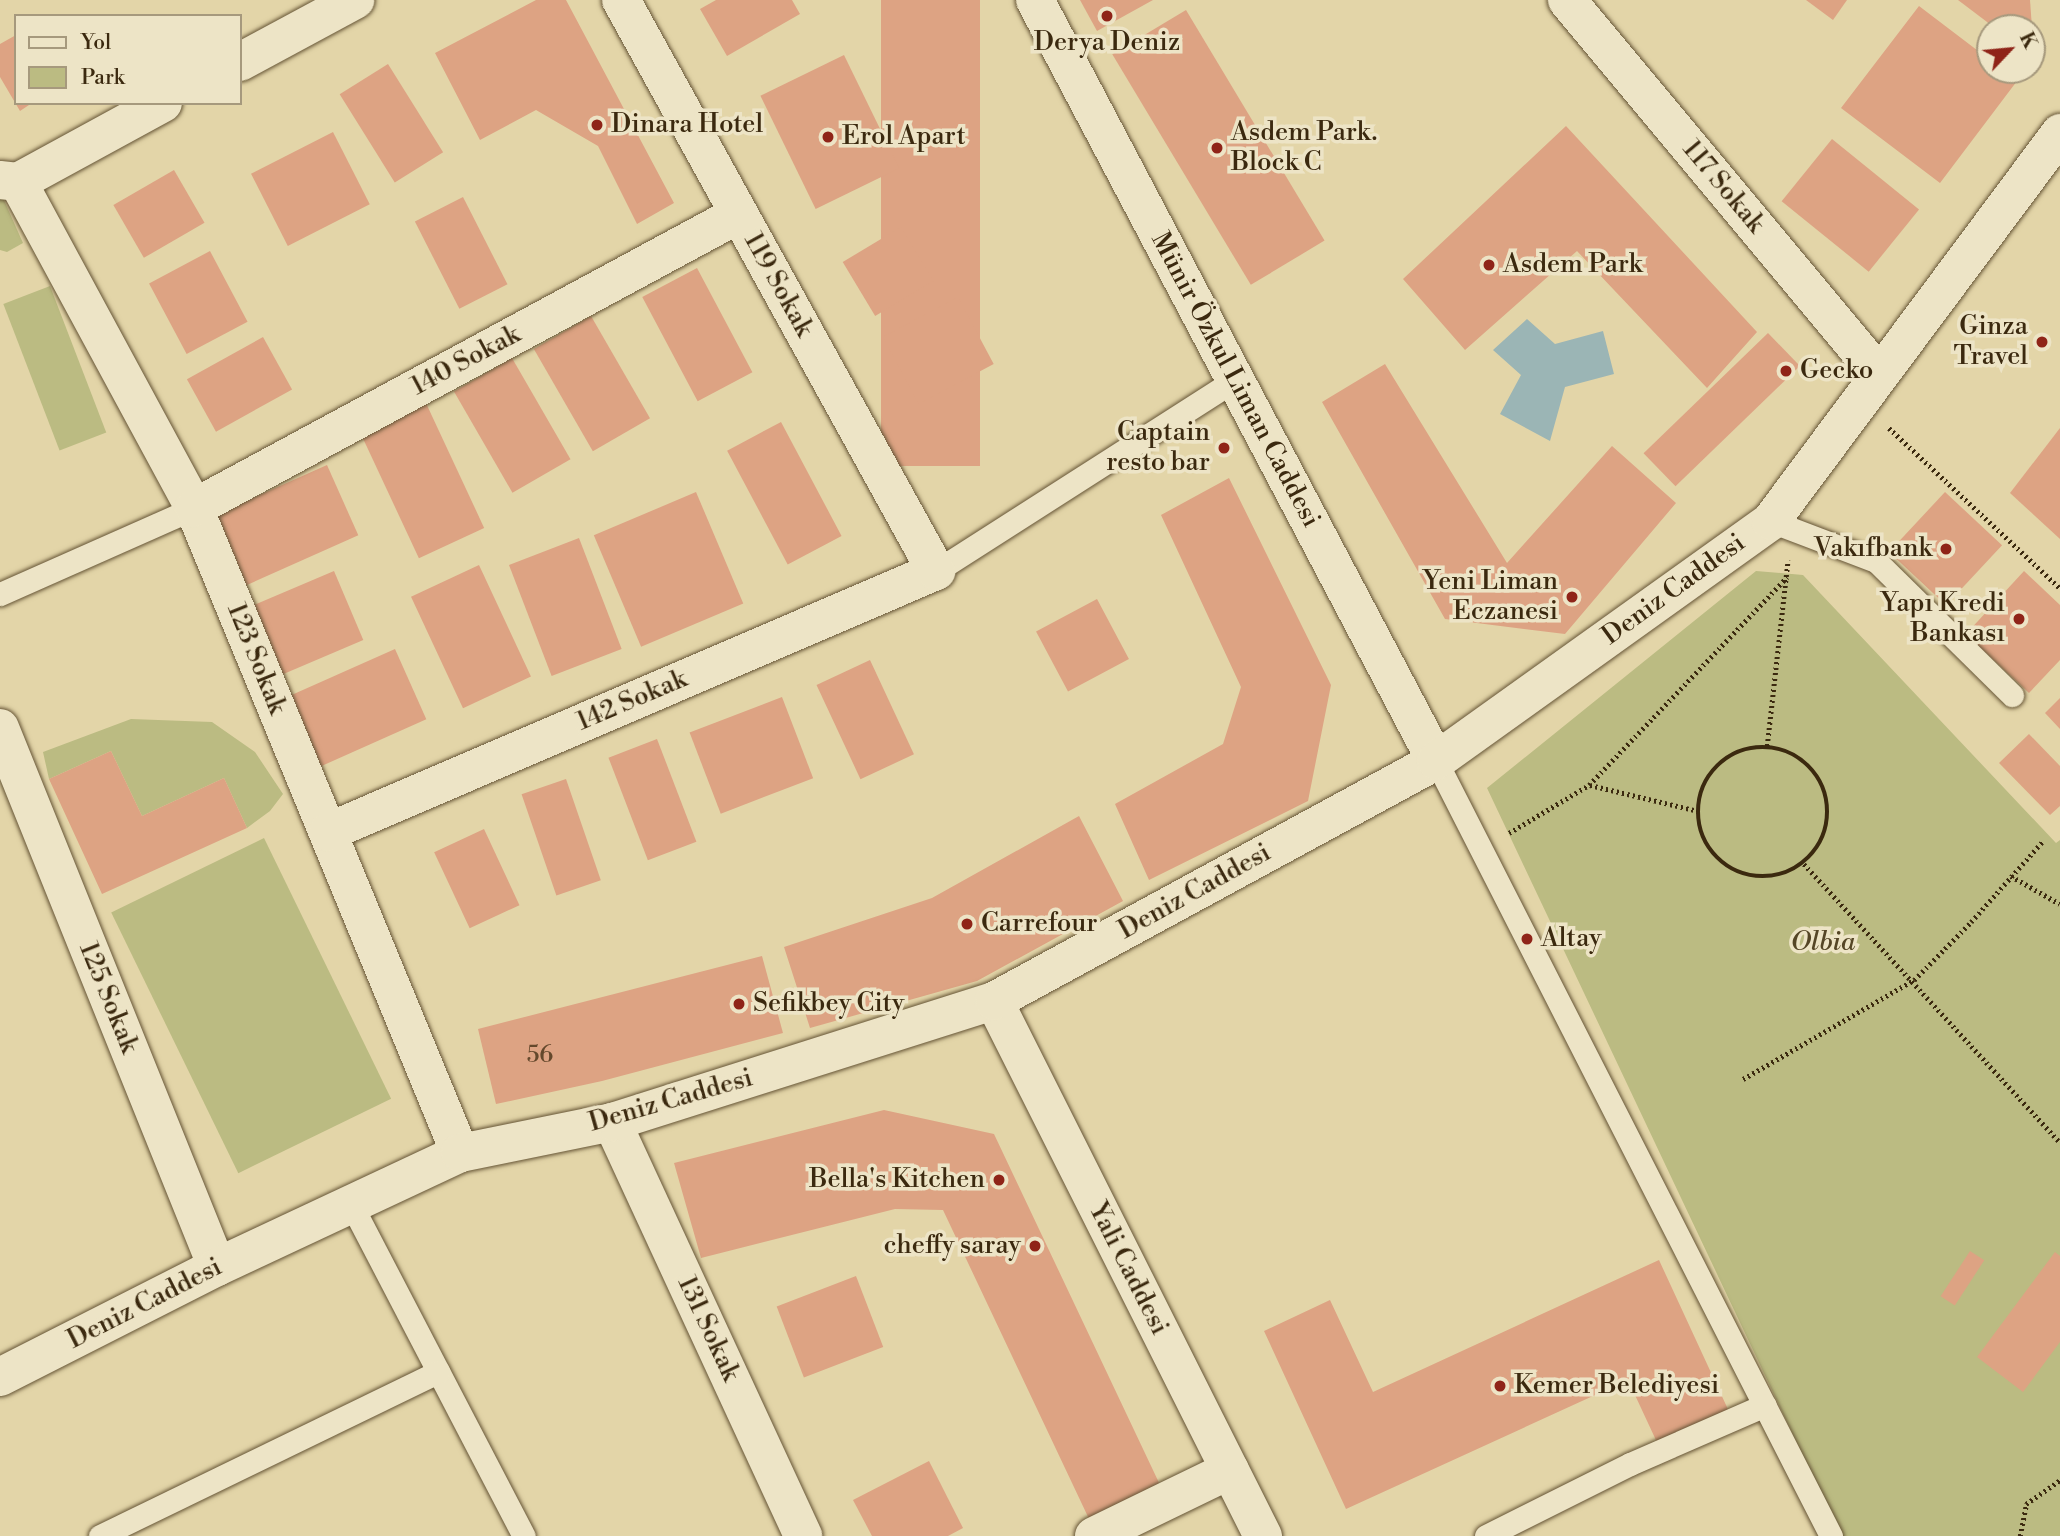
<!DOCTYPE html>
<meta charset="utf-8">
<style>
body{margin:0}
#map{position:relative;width:2060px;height:1536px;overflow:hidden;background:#e3d5a8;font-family:"Libre Bodoni",serif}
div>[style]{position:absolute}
.green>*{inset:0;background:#bbbb82;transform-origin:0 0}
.water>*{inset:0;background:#9bb5b5}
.building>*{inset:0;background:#dda383;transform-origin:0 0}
.path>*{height:4.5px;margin-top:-2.25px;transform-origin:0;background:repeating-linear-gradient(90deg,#3b290f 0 2px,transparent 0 5.5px)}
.path>.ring{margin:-2.25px;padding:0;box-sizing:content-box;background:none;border:4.5px solid #3b290f;border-radius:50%}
.roads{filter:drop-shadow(0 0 2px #655435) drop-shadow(0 0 2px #655435)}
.lane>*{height:23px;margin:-11.5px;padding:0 11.5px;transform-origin:11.5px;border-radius:11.5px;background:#ede4c6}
.street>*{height:38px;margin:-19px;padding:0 19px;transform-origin:19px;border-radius:19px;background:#ede4c6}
.secondary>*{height:38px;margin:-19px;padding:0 19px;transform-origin:19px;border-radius:19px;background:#ede4c6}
.dots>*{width:19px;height:19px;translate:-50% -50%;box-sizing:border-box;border:4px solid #ede4c6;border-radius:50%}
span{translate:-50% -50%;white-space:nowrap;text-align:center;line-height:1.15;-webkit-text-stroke:7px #ede4c6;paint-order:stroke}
.number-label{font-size:23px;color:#64482c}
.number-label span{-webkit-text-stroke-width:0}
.poi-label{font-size:26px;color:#3b290f}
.left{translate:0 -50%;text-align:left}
.right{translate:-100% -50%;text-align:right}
.street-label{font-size:26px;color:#3b290f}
.park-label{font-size:26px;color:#554626;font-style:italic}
.legend{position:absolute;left:14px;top:14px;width:228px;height:91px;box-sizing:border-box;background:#ede4c6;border:2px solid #a6997d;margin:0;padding:9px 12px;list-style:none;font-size:21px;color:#3b290f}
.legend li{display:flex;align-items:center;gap:14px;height:35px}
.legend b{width:35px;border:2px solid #a6997d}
.north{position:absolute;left:1976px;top:14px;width:70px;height:70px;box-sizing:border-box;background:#ede4c6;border:2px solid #a6997d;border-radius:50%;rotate:64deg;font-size:19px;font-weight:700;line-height:28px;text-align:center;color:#3b290f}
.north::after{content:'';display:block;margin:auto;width:24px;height:32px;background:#8f2418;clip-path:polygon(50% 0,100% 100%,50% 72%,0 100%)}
</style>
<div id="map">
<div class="green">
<div style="clip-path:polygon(0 198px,3px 198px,23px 243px,7px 252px,0 250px)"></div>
<div style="left:50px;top:286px;width:157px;height:50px;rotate:69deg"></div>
<div style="clip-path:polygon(1756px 571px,1803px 575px,2056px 843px,2060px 840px,2060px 1536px,1841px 1536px,1487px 788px)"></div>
<div style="clip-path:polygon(131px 719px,212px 722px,255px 752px,283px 794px,270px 811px,247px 828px,224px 778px,142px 816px,111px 751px,49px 779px,43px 752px)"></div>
<div style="left:264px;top:838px;width:290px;height:170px;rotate:64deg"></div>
</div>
<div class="water">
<div style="clip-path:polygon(1527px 319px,1555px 344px,1603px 331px,1614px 374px,1565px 387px,1550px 441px,1500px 414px,1521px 375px,1493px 350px)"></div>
</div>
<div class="building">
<div style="clip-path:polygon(536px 0,566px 0,674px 203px,637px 224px,598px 146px,536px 110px,480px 140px,435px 53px)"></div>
<div style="clip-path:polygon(716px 0,792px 0,800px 14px,727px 56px,700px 9px)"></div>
<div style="left:881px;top:0;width:99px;height:466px"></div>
<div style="clip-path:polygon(1080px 0,1153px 0,1097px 31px)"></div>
<div style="clip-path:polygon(1806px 0,1847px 0,1833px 20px)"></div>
<div style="clip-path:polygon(1958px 0,2030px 0,2032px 28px,1995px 28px)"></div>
<div style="clip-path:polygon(1919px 6px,1990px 60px,1990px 70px,2003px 70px,2017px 81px,1940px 183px,1841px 108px)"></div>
<div style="left:1186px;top:10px;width:269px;height:86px;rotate:59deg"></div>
<div style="clip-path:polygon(16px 35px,16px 103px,32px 103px,20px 111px,0 77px,0 44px)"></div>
<div style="left:844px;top:55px;width:126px;height:93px;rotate:64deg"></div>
<div style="left:388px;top:64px;width:104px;height:57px;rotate:58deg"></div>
<div style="clip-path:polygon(1566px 126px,1757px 332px,1707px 388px,1577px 251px,1465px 350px,1403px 279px)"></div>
<div style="left:333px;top:132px;width:81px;height:92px;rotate:63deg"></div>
<div style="left:1832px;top:139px;width:112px;height:80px;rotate:39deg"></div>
<div style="left:174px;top:170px;width:61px;height:70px;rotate:60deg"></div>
<div style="left:463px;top:197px;width:98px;height:54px;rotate:63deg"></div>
<div style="left:901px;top:227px;width:63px;height:68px;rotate:59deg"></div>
<div style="left:210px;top:251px;width:80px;height:69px;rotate:62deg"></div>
<div style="left:697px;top:268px;width:118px;height:62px;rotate:62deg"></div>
<div style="left:958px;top:297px;width:76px;height:85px;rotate:62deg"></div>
<div style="left:591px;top:316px;width:118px;height:66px;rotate:60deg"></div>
<div style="left:1768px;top:333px;width:46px;height:173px;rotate:46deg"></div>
<div style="left:263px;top:337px;width:60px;height:87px;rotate:61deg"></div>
<div style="left:512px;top:358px;width:117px;height:67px;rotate:60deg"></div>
<div style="clip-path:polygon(1385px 364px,1507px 563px,1612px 446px,1676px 503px,1565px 634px,1445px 619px,1322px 402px)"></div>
<div style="left:425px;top:401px;width:140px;height:72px;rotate:65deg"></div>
<div style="left:781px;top:422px;width:129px;height:61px;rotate:62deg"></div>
<div style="clip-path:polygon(2060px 428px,2060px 539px,2010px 493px)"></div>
<div style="left:327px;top:465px;width:77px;height:128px;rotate:66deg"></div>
<div style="clip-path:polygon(1229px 478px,1331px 685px,1308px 801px,1149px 880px,1115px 804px,1223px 744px,1241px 687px,1161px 515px)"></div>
<div style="left:696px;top:492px;width:121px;height:111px;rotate:67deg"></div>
<div style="left:1945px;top:492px;width:78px;height:82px;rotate:43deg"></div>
<div style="left:579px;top:538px;width:119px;height:75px;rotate:69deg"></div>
<div style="left:479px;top:565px;width:123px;height:75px;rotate:65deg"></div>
<div style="left:334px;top:571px;width:75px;height:95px;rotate:67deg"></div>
<div style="clip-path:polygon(2024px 571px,2060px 605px,2060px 660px,2029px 693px,1966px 634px)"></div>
<div style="left:1097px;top:599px;width:68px;height:69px;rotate:62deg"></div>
<div style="left:395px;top:649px;width:77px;height:128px;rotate:66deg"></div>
<div style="left:870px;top:660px;width:104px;height:59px;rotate:65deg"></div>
<div style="left:782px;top:697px;width:87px;height:99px;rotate:69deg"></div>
<div style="clip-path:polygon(2060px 698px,2060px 729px,2045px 713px)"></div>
<div style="clip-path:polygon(2029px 734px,2060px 766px,2060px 806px,2050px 815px,1999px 763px)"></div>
<div style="left:657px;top:739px;width:110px;height:52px;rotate:69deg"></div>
<div style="clip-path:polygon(111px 751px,142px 816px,224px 778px,247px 828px,102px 894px,49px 779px)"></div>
<div style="left:566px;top:779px;width:107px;height:47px;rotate:71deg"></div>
<div style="clip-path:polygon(1079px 816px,1123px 901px,977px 981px,810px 1028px,784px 947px,932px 898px)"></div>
<div style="left:484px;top:829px;width:84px;height:55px;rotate:65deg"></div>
<div style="clip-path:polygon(762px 956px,783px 1033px,602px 1081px,496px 1104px,478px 1029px)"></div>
<div style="clip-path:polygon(884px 1110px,994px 1134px,1161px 1487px,1090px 1521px,943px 1210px,895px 1209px,701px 1258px,674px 1163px)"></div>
<div style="left:1970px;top:1251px;width:17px;height:54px;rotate:33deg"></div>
<div style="clip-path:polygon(2055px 1252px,2060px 1256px,2060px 1342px,2023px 1392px,1977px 1357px)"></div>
<div style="clip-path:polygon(1659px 1260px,1732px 1418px,1661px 1451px,1628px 1380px,1346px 1509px,1264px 1331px,1330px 1300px,1373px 1392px)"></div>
<div style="left:856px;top:1276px;width:76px;height:85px;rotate:69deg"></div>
<div style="clip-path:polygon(929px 1461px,963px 1528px,948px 1536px,872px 1536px,853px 1500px)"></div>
</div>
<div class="path">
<div style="left:1889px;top:428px;width:234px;rotate:43.1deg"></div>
<div style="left:1767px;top:746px;width:187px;rotate:-83.6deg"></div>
<div class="ring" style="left:1698px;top:747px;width:125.5px;height:125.5px"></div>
<div style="left:1590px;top:785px;width:111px;rotate:13.5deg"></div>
<div style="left:1509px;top:833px;width:93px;rotate:-31deg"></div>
<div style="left:1589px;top:785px;width:287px;rotate:-46.4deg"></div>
<div style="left:1804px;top:864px;width:378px;rotate:47.4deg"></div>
<div style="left:2011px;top:876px;width:56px;rotate:29.7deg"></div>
<div style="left:1743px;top:1079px;width:198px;rotate:-30.1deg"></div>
<div style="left:1914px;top:980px;width:81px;rotate:-45.5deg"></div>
<div style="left:1971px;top:922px;width:107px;rotate:-48.4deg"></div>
<div style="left:2020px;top:1536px;width:33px;rotate:-79deg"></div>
<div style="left:2026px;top:1504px;width:42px;rotate:-35.2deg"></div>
</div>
<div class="roads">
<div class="lane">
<div style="left:1771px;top:521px;width:112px;rotate:20.9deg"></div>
<div style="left:1876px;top:561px;width:191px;rotate:44.6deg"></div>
<div style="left:936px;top:571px;width:355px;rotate:-32.6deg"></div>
<div style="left:0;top:594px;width:212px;rotate:-23.9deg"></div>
<div style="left:1436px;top:761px;width:870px;rotate:62.99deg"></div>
<div style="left:351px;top:1204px;width:374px;rotate:62.5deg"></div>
<div style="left:100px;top:1536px;width:376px;rotate:-25.9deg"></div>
<div style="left:1486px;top:1536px;width:161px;rotate:-26.6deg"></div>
<div style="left:1630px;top:1464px;width:147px;rotate:-23.6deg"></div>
</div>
<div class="street">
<div style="left:1035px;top:0;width:860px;rotate:62.21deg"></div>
<div style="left:1567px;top:0;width:487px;rotate:50.2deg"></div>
<div style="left:240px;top:62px;width:131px;rotate:-28.3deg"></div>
<div style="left:0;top:180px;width:18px;rotate:6deg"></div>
<div style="left:18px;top:182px;width:165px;rotate:-28.6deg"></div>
<div style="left:18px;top:182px;width:370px;rotate:61.6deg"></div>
<div style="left:194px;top:508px;width:698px;rotate:67.59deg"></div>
<div style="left:194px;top:508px;width:619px;rotate:-28.34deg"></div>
<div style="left:0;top:728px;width:581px;rotate:68.07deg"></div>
<div style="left:328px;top:832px;width:662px;rotate:-23.23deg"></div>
<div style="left:936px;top:571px;width:652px;rotate:-118.88deg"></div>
<div style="left:612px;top:1122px;width:456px;rotate:65.2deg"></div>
<div style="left:1094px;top:1536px;width:151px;rotate:-25.9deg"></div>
</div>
<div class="secondary">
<div style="left:994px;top:1001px;width:599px;rotate:63.31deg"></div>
<div style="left:0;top:1377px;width:243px;rotate:-26.9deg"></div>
<div style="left:217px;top:1267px;width:268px;rotate:-25.1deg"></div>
<div style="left:460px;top:1153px;width:155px;rotate:-11.5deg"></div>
<div style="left:612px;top:1122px;width:401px;rotate:-17.6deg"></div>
<div style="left:994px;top:1001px;width:503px;rotate:-28.5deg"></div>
<div style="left:1436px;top:761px;width:412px;rotate:-35.6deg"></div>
<div style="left:1771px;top:521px;width:484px;rotate:-53.3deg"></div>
</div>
</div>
<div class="dots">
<div style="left:1107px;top:16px;background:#8f2418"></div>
<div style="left:597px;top:125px;background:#8f2418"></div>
<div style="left:828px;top:137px;background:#8f2418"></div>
<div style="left:1217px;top:148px;background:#8f2418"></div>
<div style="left:1489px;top:265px;background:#8f2418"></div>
<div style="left:2042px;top:342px;background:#8f2418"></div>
<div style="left:1786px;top:371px;background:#8f2418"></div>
<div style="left:1224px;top:448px;background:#8f2418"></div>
<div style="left:1946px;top:549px;background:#8f2418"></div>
<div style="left:1572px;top:597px;background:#8f2418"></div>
<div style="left:2019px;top:619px;background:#8f2418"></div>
<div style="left:967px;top:924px;background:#8f2418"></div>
<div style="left:1527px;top:939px;background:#8f2418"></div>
<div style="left:739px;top:1004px;background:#8f2418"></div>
<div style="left:999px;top:1180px;background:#8f2418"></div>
<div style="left:1035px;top:1246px;background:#8f2418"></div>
<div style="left:1500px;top:1386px;background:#8f2418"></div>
</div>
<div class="number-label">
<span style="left:540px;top:1055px">56</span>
</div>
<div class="poi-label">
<span style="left:1107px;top:43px">Derya Deniz</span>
<span class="left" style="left:611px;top:125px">Dinara Hotel</span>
<span class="left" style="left:1231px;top:148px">Asdem Park.<br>Block C</span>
<span class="left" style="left:842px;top:137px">Erol Apart</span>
<span class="left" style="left:1503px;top:265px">Asdem Park</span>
<span class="right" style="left:2028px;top:342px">Ginza<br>Travel</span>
<span class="left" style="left:1800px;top:371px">Gecko</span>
<span class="right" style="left:1210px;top:448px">Captain<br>resto bar</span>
<span class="right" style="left:1932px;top:549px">Vakıfbank</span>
<span class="right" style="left:1558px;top:597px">Yeni Liman<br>Eczanesi</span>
<span class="right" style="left:2005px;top:619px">Yapı Kredi<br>Bankası</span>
<span class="left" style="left:981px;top:924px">Carrefour</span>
<span class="left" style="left:1541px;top:939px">Altay</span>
<span class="left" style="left:753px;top:1004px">Sefikbey City</span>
<span class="right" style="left:985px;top:1180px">Bella's Kitchen</span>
<span class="right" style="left:1021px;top:1246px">cheffy saray</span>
<span class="left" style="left:1514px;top:1386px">Kemer Belediyesi</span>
</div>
<div class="street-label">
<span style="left:1723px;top:187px;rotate:50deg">117 Sokak</span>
<span style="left:778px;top:285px;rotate:61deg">119 Sokak</span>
<span style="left:466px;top:361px;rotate:-28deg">140 Sokak</span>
<span style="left:1235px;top:380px;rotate:62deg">Münir Özkul Liman Caddesi</span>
<span style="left:1674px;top:590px;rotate:-36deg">Deniz Caddesi</span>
<span style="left:256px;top:659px;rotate:68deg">123 Sokak</span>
<span style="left:632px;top:701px;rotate:-23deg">142 Sokak</span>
<span style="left:1195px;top:892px;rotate:-29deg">Deniz Caddesi</span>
<span style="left:108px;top:998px;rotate:68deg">125 Sokak</span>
<span style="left:671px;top:1101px;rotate:-16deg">Deniz Caddesi</span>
<span style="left:1128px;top:1269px;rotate:63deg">Yali Caddesi</span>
<span style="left:145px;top:1304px;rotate:-27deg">Deniz Caddesi</span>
<span style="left:708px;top:1329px;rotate:65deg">131 Sokak</span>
</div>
<div class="park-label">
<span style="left:1823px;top:943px">Olbia</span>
</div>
<ul class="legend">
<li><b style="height:9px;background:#ede4c6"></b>Yol</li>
<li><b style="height:19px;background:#bbbb82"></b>Park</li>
</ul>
<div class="north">K</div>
</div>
